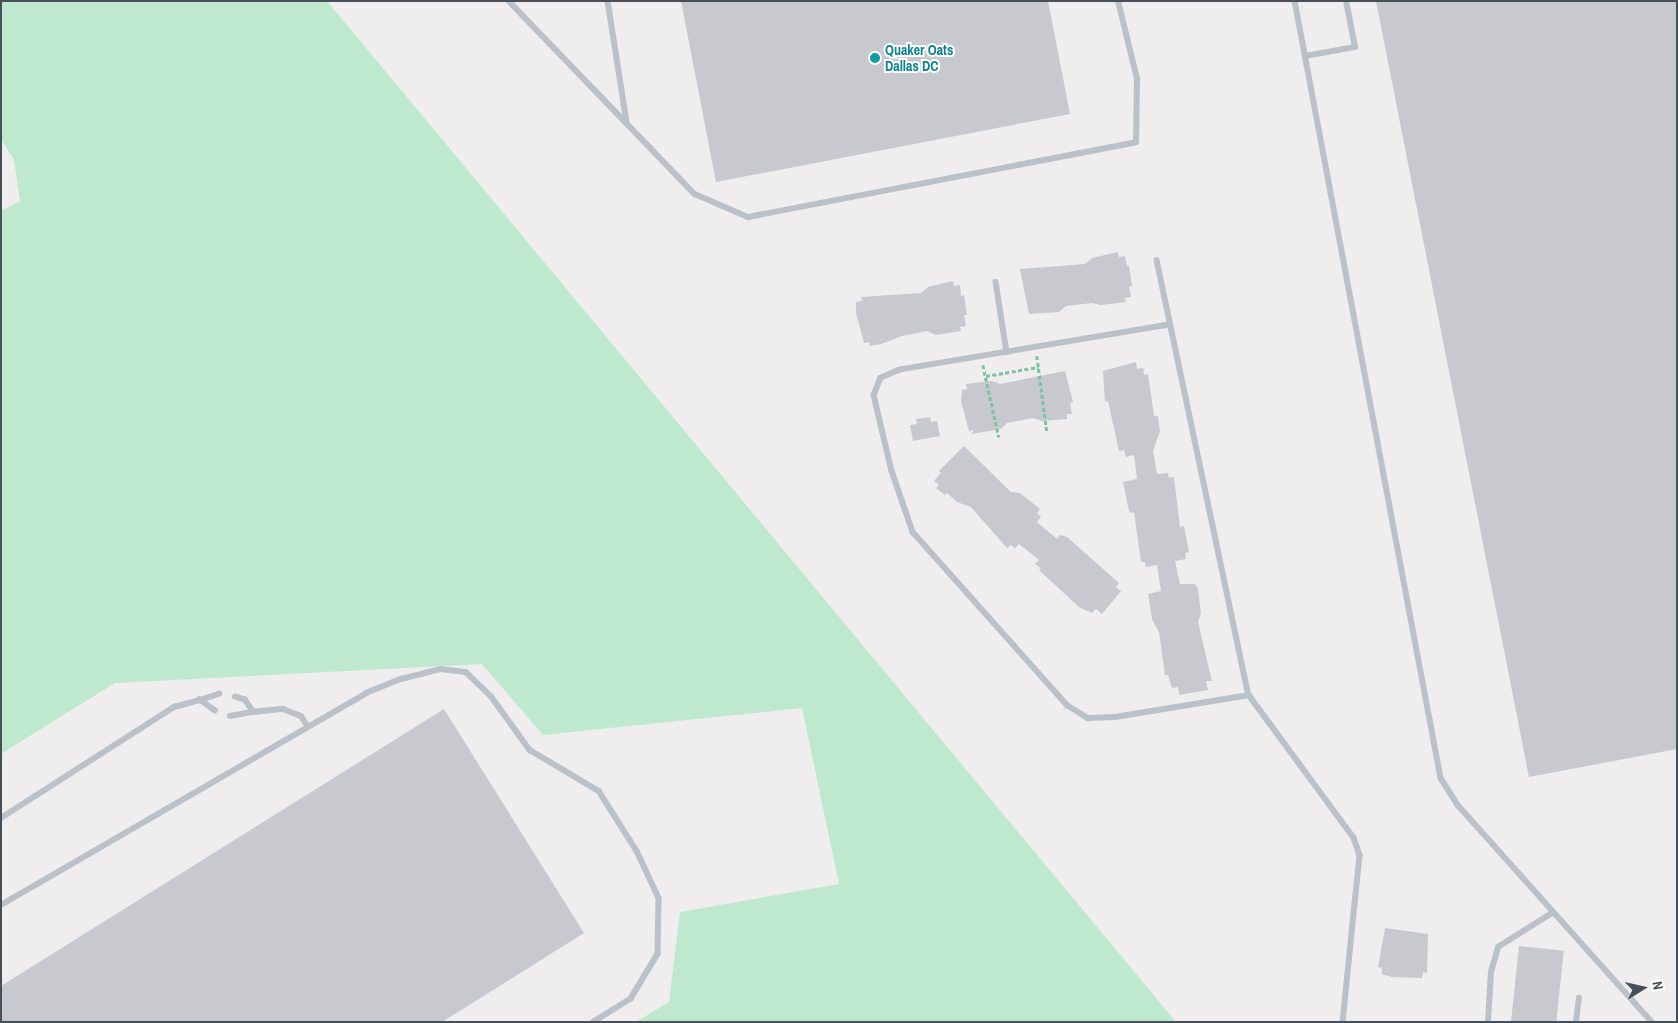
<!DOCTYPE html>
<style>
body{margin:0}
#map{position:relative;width:1678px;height:1023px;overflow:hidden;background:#efeded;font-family:"Archivo Narrow",sans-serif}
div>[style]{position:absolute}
.green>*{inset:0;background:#bfe9cf}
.building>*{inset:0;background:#c7c9cf;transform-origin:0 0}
.path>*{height:2.5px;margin-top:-1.25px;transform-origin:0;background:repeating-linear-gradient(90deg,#7bc29f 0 4px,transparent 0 6.5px)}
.service>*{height:5.5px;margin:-2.75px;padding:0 2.75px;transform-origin:2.75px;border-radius:2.75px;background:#bac1c8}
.dots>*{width:14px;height:14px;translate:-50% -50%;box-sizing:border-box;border:2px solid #fff;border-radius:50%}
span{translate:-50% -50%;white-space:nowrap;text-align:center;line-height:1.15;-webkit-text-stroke:4px #fff;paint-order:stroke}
.culture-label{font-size:14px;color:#0d838f;font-weight:700}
.left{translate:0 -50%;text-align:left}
.frame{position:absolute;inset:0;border:2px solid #475058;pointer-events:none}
.north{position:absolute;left:1618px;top:963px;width:50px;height:50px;-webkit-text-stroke:4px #fff;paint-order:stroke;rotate:80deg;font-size:14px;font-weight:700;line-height:20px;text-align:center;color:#475058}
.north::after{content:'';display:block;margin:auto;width:18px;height:22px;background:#475058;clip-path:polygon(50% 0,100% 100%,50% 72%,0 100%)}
</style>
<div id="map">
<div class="green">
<div style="clip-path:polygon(1px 1px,327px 1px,1176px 1022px,636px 1022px,669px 1002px,680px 912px,839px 884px,802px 708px,543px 735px,482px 664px,115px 683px,1px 754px,1px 211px,20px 201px,14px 160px,1px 139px)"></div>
</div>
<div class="building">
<div style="clip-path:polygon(681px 1px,1048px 1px,1070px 114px,716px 182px)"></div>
<div style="clip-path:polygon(1376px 1px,1677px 1px,1677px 749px,1529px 777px)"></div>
<div style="clip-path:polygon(1118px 252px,1119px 257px,1125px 256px,1127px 266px,1129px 266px,1132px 286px,1129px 287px,1131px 297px,1125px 298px,1126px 302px,1101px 305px,1092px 303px,1066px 306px,1059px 312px,1029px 314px,1020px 269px,1085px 264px,1092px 258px)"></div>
<div style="clip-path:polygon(953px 281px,954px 286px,960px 285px,961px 296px,964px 295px,967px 315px,964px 315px,966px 326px,960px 327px,961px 331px,936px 335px,927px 331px,902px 336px,881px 344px,870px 346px,869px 342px,864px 343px,856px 313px,856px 302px,862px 301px,861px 297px,921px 293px,928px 287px)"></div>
<div style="clip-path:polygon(1136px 362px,1137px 369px,1143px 368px,1144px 375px,1148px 374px,1154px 416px,1158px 416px,1160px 431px,1153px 451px,1157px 474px,1168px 473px,1169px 478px,1174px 477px,1180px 527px,1184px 526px,1189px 552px,1185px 553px,1186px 559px,1175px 561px,1180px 584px,1195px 584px,1198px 589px,1201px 614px,1198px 622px,1212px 681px,1206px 681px,1208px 690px,1179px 695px,1178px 687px,1172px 688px,1168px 675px,1165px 675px,1159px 632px,1152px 619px,1148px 594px,1161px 591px,1157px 565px,1146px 567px,1145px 562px,1141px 562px,1134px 512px,1130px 513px,1128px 507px,1123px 482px,1137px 479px,1134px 455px,1126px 457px,1124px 450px,1119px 451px,1108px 401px,1105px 402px,1103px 371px)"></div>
<div style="clip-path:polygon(1065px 371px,1073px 402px,1070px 403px,1072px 414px,1067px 414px,1067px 419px,1042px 421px,1033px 418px,1007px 423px,1001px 429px,971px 434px,974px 430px,969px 431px,961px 401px,962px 390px,967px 389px,966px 384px,992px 381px,1000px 384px)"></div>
<div style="clip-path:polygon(930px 417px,931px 422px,937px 421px,940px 436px,913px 441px,910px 425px,917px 424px,916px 419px)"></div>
<div style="clip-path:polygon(964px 446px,1011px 492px,1020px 493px,1040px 509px,1037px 513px,1041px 517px,1037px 522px,1057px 539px,1060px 535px,1067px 537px,1119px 583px,1116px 587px,1121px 591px,1102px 614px,1096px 609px,1092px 613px,1079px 607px,1039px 570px,1041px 568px,1035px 564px,1039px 560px,1019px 544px,1015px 548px,1011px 545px,1007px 548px,971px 507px,957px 502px,947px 493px,945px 495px,936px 488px,939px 485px,934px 481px,941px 473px,939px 471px)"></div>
<div style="clip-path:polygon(444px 709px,584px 933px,442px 1022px,1px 1022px,1px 986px)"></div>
<div style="clip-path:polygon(1385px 928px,1428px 934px,1427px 973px,1423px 972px,1422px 978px,1392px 977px,1382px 974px,1382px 968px,1378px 967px)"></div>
<div style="left:1519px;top:946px;width:45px;height:77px;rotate:6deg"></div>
</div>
<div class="path">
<div style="left:1037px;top:356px;width:77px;rotate:82.5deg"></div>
<div style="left:983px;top:365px;width:74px;rotate:77.5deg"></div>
<div style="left:986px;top:376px;width:53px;rotate:-9.8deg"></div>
</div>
<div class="service">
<div style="left:509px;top:1px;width:268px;rotate:46.1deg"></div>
<div style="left:695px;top:194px;width:58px;rotate:23.5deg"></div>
<div style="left:748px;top:217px;width:395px;rotate:-10.9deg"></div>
<div style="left:1136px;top:142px;width:63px;rotate:-89.1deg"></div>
<div style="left:1137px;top:79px;width:80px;rotate:-103.7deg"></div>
<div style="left:608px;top:1px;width:123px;rotate:81.1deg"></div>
<div style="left:1295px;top:1px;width:791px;rotate:79.36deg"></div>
<div style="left:1441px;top:778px;width:32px;rotate:58deg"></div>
<div style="left:1458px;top:805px;width:291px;rotate:48.2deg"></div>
<div style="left:1305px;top:56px;width:51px;rotate:-10.2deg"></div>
<div style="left:1355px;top:47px;width:47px;rotate:-101.1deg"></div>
<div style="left:1157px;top:260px;width:445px;rotate:78.1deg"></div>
<div style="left:1249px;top:695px;width:177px;rotate:53.7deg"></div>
<div style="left:1354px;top:838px;width:18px;rotate:71deg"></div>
<div style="left:1360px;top:855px;width:168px;rotate:95.8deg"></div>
<div style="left:996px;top:282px;width:71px;rotate:81.1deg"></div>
<div style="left:1169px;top:325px;width:273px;rotate:170.5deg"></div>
<div style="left:900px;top:370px;width:21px;rotate:157deg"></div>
<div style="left:881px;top:378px;width:18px;rotate:112deg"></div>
<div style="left:874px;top:395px;width:78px;rotate:76.7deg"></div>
<div style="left:892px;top:471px;width:65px;rotate:71deg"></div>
<div style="left:913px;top:532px;width:232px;rotate:48.3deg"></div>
<div style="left:1067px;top:705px;width:25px;rotate:32deg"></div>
<div style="left:1088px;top:718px;width:27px;rotate:-2deg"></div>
<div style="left:1115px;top:717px;width:136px;rotate:-9.3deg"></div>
<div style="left:215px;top:711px;width:19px;rotate:-144deg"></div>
<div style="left:200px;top:700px;width:20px;rotate:-18deg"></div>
<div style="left:253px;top:712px;width:30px;rotate:-6deg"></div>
<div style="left:283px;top:709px;width:19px;rotate:21deg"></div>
<div style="left:301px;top:716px;width:12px;rotate:55deg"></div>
<div style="left:230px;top:716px;width:23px;rotate:-10deg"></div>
<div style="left:253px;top:712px;width:14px;rotate:-124deg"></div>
<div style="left:245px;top:700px;width:10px;rotate:-163deg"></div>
<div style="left:1px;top:818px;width:206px;rotate:-32.7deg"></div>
<div style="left:174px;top:707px;width:27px;rotate:-15deg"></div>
<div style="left:1px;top:905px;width:422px;rotate:-30.1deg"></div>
<div style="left:366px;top:693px;width:38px;rotate:-22deg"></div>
<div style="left:401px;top:679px;width:41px;rotate:-14deg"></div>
<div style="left:441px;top:669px;width:25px;rotate:7deg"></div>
<div style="left:466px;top:672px;width:35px;rotate:44deg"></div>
<div style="left:491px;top:696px;width:67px;rotate:54.2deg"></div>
<div style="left:530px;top:750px;width:80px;rotate:30.7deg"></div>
<div style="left:599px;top:791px;width:71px;rotate:57.7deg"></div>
<div style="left:637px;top:851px;width:52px;rotate:64.9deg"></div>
<div style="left:659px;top:898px;width:56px;rotate:91deg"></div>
<div style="left:658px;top:954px;width:52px;rotate:121deg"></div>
<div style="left:631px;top:999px;width:44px;rotate:148.1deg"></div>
<div style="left:1488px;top:1022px;width:50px;rotate:-86.6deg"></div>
<div style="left:1491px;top:972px;width:26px;rotate:-74deg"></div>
<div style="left:1498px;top:947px;width:64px;rotate:-32.2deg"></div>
<div style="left:1576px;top:1022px;width:24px;rotate:-83deg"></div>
</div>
<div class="dots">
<div style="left:875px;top:58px;background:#0f9aa8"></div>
</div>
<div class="culture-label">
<span class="left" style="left:885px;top:58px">Quaker Oats<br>Dallas DC</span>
</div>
<div class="frame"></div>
<div class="north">N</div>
</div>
